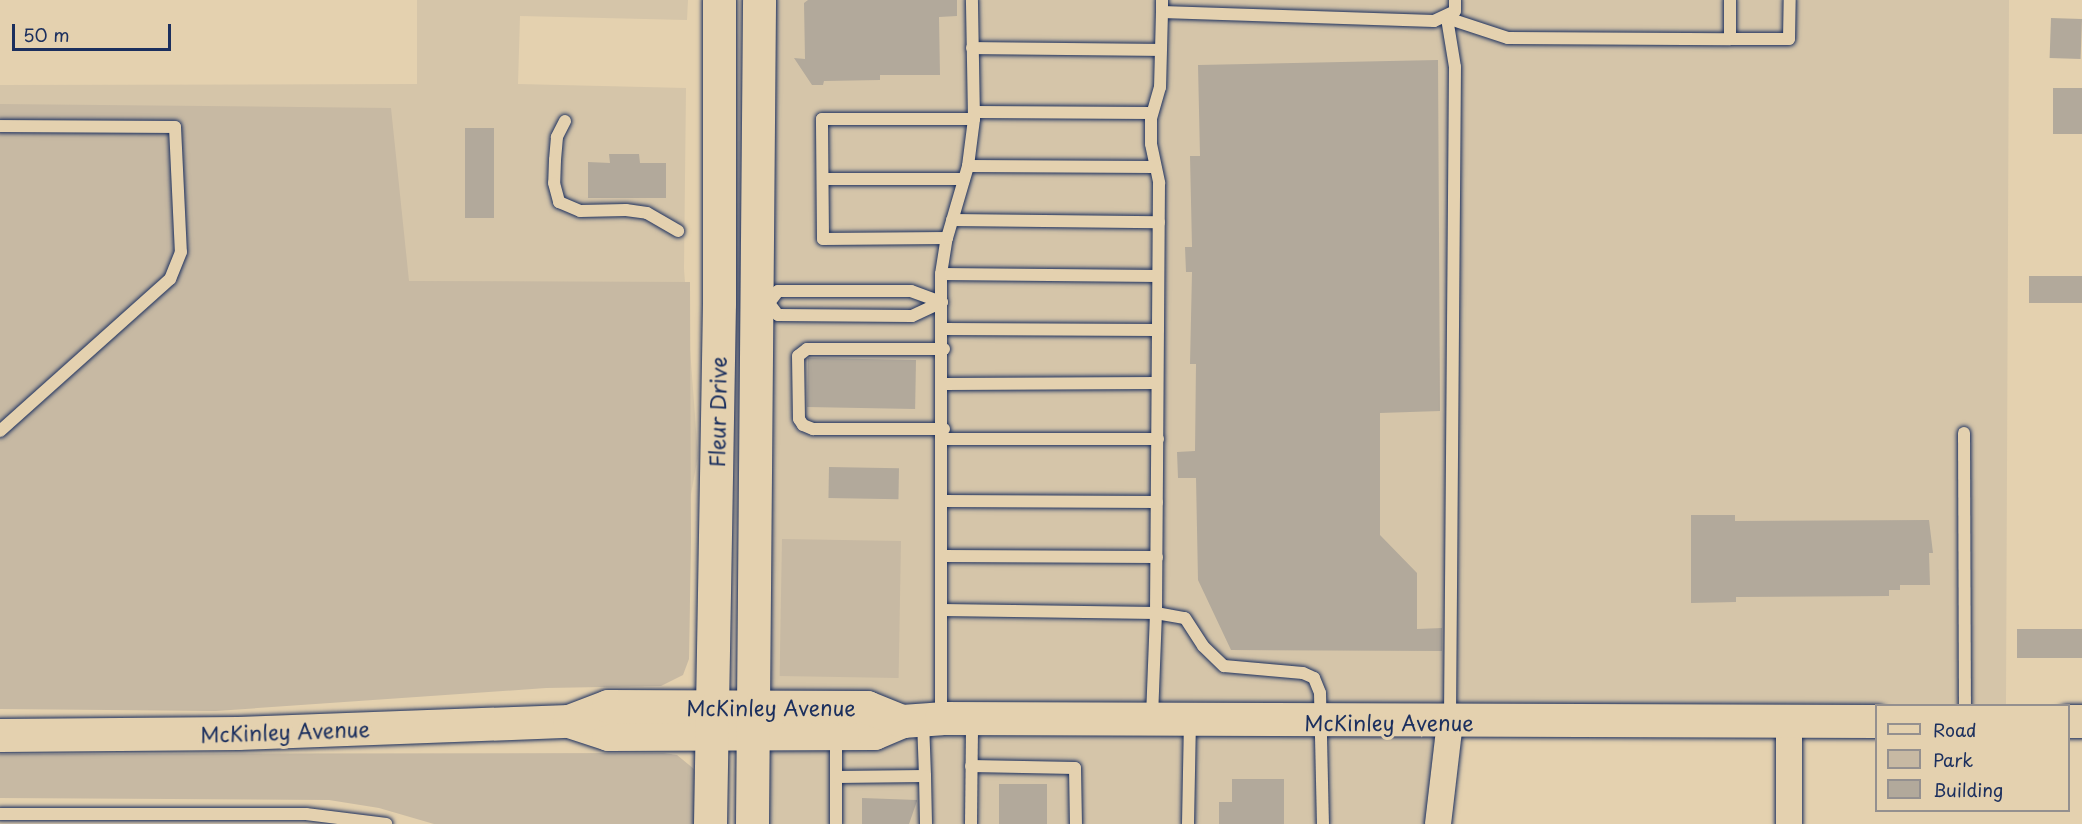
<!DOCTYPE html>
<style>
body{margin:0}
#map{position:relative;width:2082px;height:824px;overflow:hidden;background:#e4d1af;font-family:"Playpen Sans",sans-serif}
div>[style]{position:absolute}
.built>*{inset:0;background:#d5c5a9}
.green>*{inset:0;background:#c7b9a3;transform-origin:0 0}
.building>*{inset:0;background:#b2a99b;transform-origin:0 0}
.roads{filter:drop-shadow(0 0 2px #1b2f5e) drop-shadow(0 0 2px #1b2f5e)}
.service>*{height:12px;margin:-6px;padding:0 6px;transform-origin:6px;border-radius:6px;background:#e4d1af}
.minor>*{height:26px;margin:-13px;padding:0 13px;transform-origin:13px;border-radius:13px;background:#e4d1af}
.secondary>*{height:33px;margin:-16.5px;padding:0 16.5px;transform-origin:16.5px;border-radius:16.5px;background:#e4d1af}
.primary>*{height:33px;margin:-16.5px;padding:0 16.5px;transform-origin:16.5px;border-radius:16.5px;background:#e4d1af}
span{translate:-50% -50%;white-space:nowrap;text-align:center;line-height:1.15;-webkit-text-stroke:6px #e4d1af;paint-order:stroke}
.street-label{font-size:21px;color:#1b2f5e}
.legend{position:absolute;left:1875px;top:704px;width:195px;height:108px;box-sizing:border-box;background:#e4d1af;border:2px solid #94908f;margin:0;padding:8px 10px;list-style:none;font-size:18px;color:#1b2f5e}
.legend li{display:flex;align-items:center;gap:12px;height:30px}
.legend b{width:30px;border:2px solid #94908f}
.scale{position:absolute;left:12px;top:24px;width:159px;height:27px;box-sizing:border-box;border:3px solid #1b2f5e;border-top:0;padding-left:8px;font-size:18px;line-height:21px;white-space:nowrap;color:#1b2f5e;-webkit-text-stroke:4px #e4d1af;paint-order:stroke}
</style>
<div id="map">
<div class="built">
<div style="clip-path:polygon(417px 0,688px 0,687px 20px,520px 16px,518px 84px,686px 88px,684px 269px,698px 456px,686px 521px,0 707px,0 85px,417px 84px)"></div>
<div style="clip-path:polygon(759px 0,2009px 0,2006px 705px,1876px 706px,1450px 722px,1438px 824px,752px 824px)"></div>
</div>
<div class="green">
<div style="clip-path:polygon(0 104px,391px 108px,409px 281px,690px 282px,691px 541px,689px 659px,683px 675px,661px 686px,546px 688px,216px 711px,0 709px)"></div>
<div style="left:782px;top:539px;width:119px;height:137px;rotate:1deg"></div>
<div style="clip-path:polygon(663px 753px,677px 755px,694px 769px,698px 783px,697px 824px,434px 824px,379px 808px,329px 800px,0 798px,0 754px)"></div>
</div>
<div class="building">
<div style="clip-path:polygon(808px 0,957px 0,957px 16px,939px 17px,940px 75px,880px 75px,880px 80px,824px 81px,823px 85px,812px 85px,794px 58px,805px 59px,804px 3px)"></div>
<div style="left:2051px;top:18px;width:31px;height:40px;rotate:2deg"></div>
<div style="clip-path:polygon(1438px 60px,1440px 411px,1380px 413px,1380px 535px,1417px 573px,1417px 629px,1442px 628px,1442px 651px,1231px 650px,1198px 580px,1196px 478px,1178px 478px,1177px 452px,1195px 451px,1196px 364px,1190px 364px,1192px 272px,1186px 272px,1185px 247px,1192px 247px,1190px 156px,1200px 156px,1198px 65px)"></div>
<div style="left:2082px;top:88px;width:46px;height:29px;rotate:90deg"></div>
<div style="left:465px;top:128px;width:29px;height:90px"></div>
<div style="clip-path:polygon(609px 154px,639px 154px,640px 163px,666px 163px,666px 198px,588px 198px,588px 162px,610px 163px)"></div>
<div style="left:2082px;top:276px;width:27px;height:53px;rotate:90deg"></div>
<div style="left:808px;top:358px;width:108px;height:49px;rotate:1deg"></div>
<div style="left:829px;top:467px;width:70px;height:31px;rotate:1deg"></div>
<div style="clip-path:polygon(1691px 515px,1735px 515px,1735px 521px,1929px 520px,1933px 553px,1929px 553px,1930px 585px,1900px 585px,1900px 590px,1889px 590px,1889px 596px,1736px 597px,1736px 602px,1691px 603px)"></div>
<div style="left:2082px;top:629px;width:29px;height:65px;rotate:90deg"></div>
<div style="clip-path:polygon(1232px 779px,1284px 779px,1284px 824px,1219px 824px,1219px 802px,1232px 802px)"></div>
<div style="left:999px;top:784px;width:48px;height:40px"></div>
<div style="clip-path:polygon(862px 798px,917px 800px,917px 801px,909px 824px,862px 824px)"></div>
</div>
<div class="roads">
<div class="service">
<div style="left:1162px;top:0;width:12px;rotate:90deg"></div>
<div style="left:1162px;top:12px;width:272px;rotate:1.9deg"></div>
<div style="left:1434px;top:21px;width:23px;rotate:-25deg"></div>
<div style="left:1455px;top:11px;width:11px;rotate:-90deg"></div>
<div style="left:1162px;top:12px;width:75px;rotate:91.5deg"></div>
<div style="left:1160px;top:87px;width:32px;rotate:106deg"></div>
<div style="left:1151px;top:118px;width:26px;rotate:90deg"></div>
<div style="left:1151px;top:144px;width:40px;rotate:78deg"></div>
<div style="left:1159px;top:183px;width:430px;rotate:90.4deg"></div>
<div style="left:1156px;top:613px;width:29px;rotate:10deg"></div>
<div style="left:1185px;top:618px;width:33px;rotate:57deg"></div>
<div style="left:1203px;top:646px;width:29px;rotate:44deg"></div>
<div style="left:1224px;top:666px;width:79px;rotate:5.1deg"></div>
<div style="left:1303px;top:673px;width:12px;rotate:24deg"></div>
<div style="left:1314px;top:678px;width:16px;rotate:68deg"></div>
<div style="left:1320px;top:693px;width:131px;rotate:88.7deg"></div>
<div style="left:1730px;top:39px;width:59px"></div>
<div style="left:1789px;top:39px;width:39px;rotate:-89deg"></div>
<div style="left:972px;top:48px;width:188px;rotate:0.6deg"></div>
<div style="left:974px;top:112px;width:177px;rotate:0.3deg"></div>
<div style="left:565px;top:121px;width:18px;rotate:117deg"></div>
<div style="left:557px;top:137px;width:23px;rotate:95deg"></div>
<div style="left:555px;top:160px;width:23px;rotate:92deg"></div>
<div style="left:554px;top:183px;width:20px;rotate:75deg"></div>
<div style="left:559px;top:202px;width:23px;rotate:23deg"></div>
<div style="left:580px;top:211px;width:46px;rotate:-1.2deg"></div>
<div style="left:626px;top:210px;width:21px;rotate:8deg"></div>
<div style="left:647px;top:213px;width:36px;rotate:30deg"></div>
<div style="left:0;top:126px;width:175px;rotate:0.3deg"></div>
<div style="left:175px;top:127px;width:125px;rotate:87.3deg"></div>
<div style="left:181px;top:252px;width:29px;rotate:112deg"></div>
<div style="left:170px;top:279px;width:228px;rotate:138.2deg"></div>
<div style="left:968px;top:166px;width:187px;rotate:0.3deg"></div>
<div style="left:823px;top:179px;width:141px"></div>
<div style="left:952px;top:220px;width:207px;rotate:0.6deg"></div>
<div style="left:947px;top:238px;width:124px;rotate:179.5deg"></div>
<div style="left:823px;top:239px;width:120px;rotate:-90.5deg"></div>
<div style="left:822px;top:119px;width:152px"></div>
<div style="left:941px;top:274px;width:217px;rotate:0.5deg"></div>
<div style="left:778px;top:291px;width:133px"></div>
<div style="left:911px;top:291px;width:33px;rotate:20deg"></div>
<div style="left:942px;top:302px;width:33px;rotate:155deg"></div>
<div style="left:912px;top:316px;width:134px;rotate:-179.6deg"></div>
<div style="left:778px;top:315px;width:15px;rotate:-127deg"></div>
<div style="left:769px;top:303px;width:15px;rotate:-53deg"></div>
<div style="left:944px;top:329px;width:214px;rotate:0.3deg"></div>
<div style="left:944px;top:349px;width:137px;rotate:180deg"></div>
<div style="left:807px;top:349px;width:11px;rotate:142deg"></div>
<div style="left:798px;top:356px;width:63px;rotate:89.1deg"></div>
<div style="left:799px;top:419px;width:7px;rotate:56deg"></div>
<div style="left:803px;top:425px;width:11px;rotate:22deg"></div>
<div style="left:813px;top:429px;width:131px"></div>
<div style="left:944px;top:384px;width:213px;rotate:-0.3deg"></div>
<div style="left:1964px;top:433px;width:273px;rotate:89.8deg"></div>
<div style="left:944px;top:439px;width:214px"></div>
<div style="left:943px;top:501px;width:214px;rotate:0.3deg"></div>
<div style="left:943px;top:556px;width:214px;rotate:0.3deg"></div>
<div style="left:942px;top:610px;width:214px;rotate:0.8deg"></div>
<div style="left:1156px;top:613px;width:105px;rotate:92.2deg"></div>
<div style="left:941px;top:718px;width:444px;rotate:-90deg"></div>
<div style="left:941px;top:274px;width:36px;rotate:-81deg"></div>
<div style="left:947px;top:238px;width:75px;rotate:-73.7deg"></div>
<div style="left:968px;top:166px;width:47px;rotate:-82.7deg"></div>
<div style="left:974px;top:119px;width:119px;rotate:-91deg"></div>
<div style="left:1450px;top:718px;width:651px;rotate:-89.56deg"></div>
<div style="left:1455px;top:67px;width:50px;rotate:-99.3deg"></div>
<div style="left:1447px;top:18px;width:64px;rotate:18.2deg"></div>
<div style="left:1508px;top:38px;width:222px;rotate:0.3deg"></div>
<div style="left:1730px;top:39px;width:39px;rotate:-90deg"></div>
<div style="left:923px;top:721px;width:55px;rotate:87.9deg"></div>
<div style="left:836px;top:735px;width:89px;rotate:90deg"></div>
<div style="left:971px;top:766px;width:104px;rotate:1.1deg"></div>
<div style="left:1075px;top:768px;width:56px;rotate:89deg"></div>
<div style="left:836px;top:777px;width:89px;rotate:-0.6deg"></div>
<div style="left:925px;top:776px;width:48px;rotate:88.8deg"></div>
<div style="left:0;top:814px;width:306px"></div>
<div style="left:306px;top:814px;width:81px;rotate:7.1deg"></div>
<div style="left:971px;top:824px;width:104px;rotate:-89.4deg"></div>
<div style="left:1188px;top:824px;width:103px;rotate:-88.9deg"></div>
</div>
<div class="minor">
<div style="left:1789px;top:722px;width:102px;rotate:90deg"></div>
<div style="left:1438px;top:824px;width:103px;rotate:-83.3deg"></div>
</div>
<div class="secondary">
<div style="left:569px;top:721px;width:41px;rotate:18.4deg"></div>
<div style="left:608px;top:734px;width:266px;rotate:-0.2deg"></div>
<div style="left:874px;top:733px;width:30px;rotate:-23deg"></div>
<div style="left:902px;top:721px;width:39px;rotate:-4deg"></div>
<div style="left:941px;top:718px;width:935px;rotate:0.18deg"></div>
<div style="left:2068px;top:721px;width:14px"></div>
<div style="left:0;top:735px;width:238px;rotate:-0.5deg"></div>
<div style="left:238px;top:733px;width:331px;rotate:-2.1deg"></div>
<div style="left:569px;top:721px;width:42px;rotate:-21deg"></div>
<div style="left:608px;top:706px;width:259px;rotate:0.2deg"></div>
<div style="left:867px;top:707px;width:38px;rotate:22deg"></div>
</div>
<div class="primary">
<div style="left:710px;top:824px;width:521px;rotate:-89.01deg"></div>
<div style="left:719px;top:303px;width:303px;rotate:-90deg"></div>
<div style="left:752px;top:824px;width:824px;rotate:-89.51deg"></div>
</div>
</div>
<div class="street-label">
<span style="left:717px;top:412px;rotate:-89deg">Fleur Drive</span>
<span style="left:771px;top:707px">McKinley Avenue</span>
<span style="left:1389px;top:722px">McKinley Avenue</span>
<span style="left:285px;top:731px;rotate:-2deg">McKinley Avenue</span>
</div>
<ul class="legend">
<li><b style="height:8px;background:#e4d1af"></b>Road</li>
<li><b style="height:16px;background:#c7b9a3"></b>Park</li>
<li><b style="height:16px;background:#b2a99b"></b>Building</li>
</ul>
<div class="scale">50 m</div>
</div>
